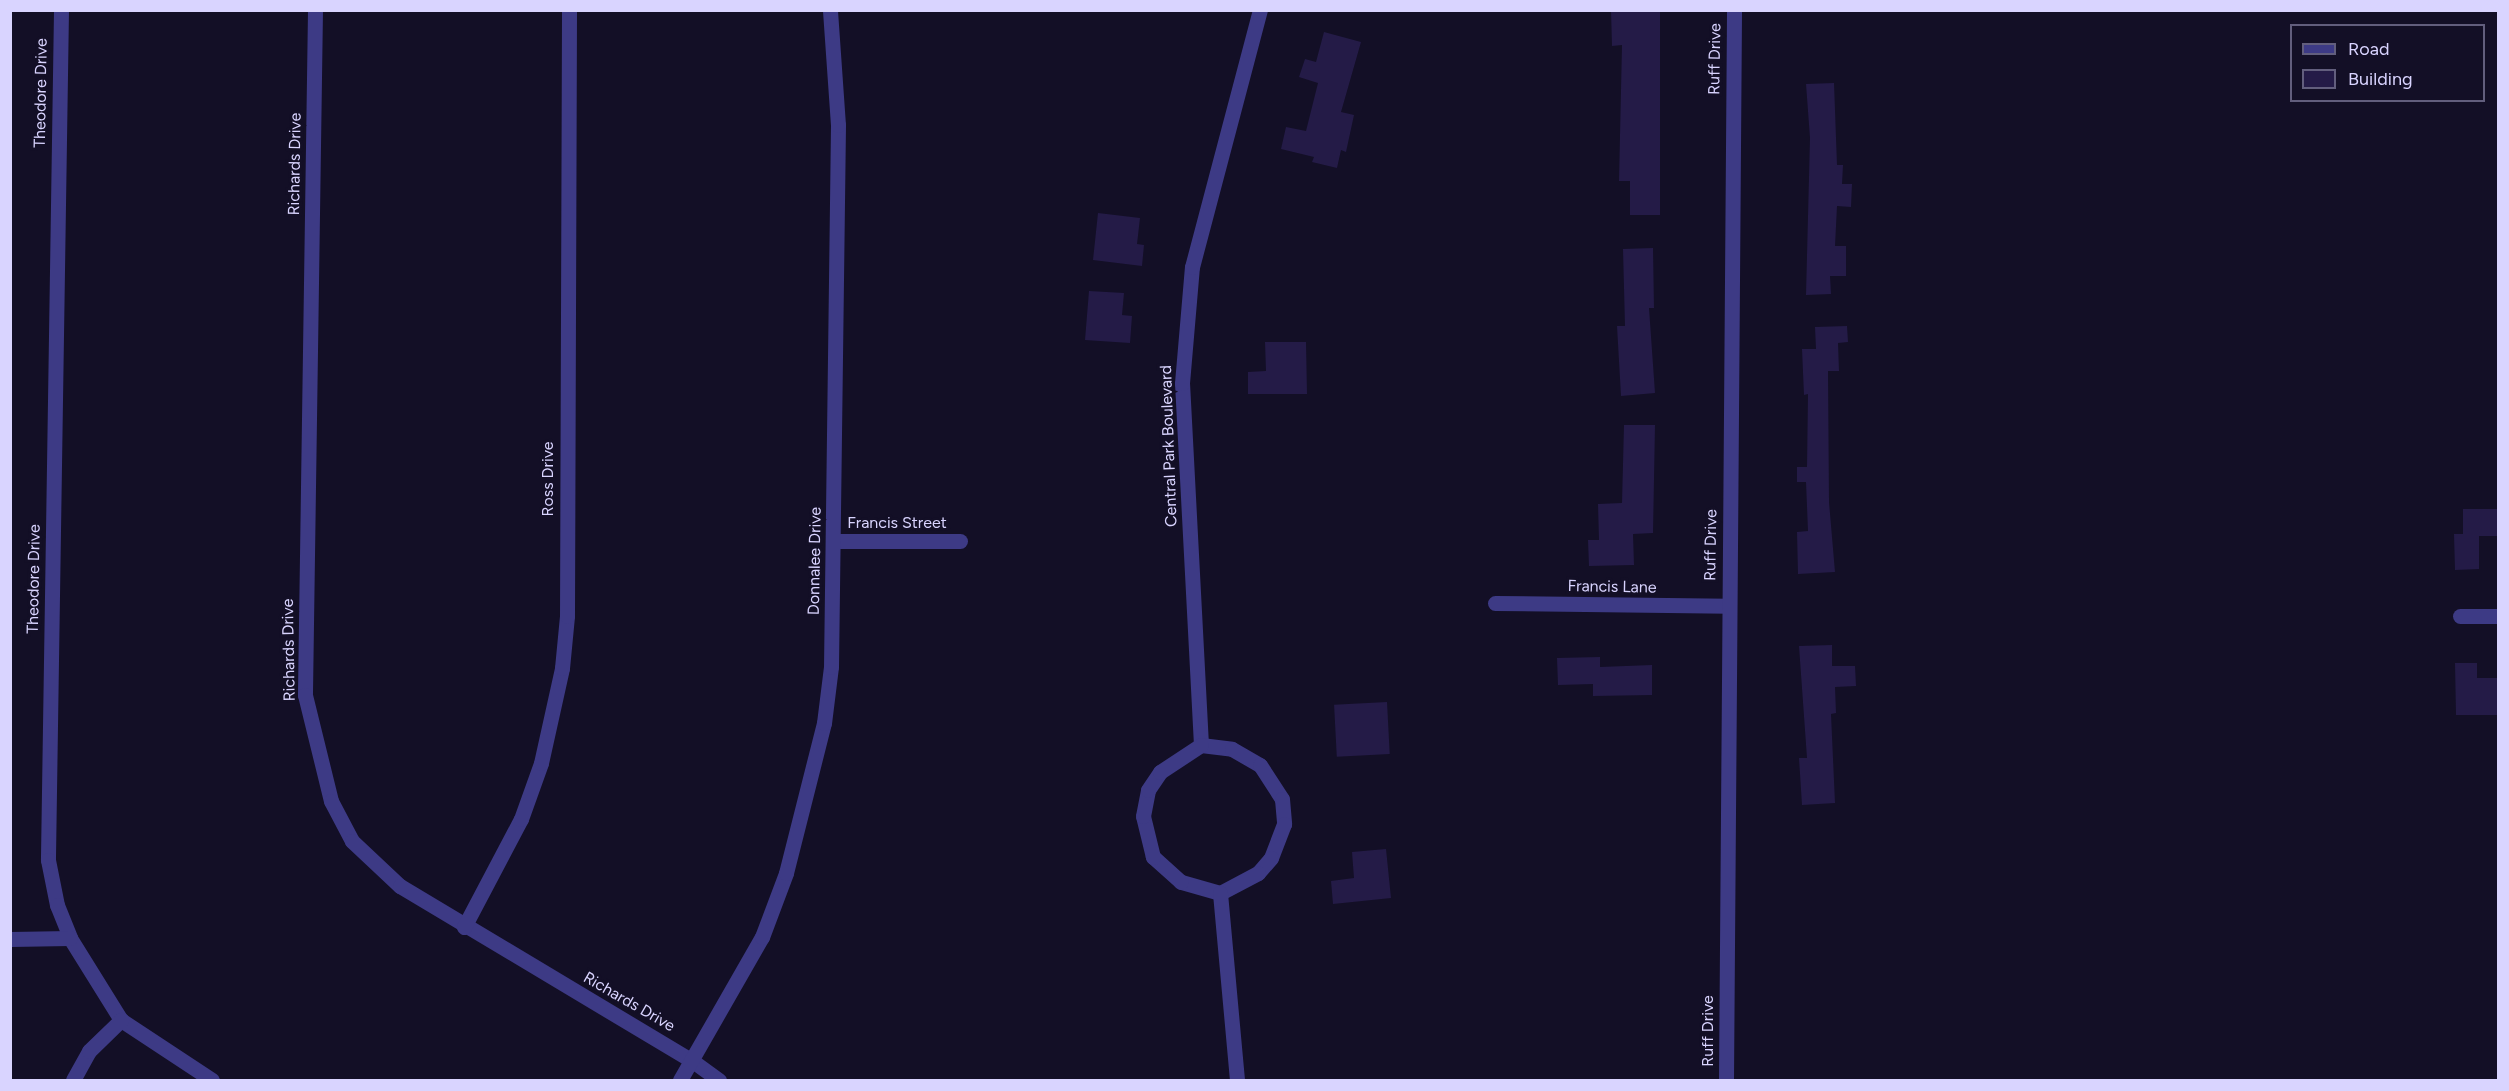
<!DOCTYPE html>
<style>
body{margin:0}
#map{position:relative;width:2509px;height:1091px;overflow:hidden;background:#130f26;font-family:Figtree,sans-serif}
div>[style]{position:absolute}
.building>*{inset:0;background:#241b47;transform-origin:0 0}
.minor>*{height:15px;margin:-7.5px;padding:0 7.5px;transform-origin:7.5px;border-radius:7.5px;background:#3d3a85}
span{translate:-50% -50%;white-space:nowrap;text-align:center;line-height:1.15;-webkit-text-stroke:6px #130f26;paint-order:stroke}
.street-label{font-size:16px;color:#d9d4ff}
.frame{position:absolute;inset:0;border:12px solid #d9d4ff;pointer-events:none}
.legend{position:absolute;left:2290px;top:24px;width:195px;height:78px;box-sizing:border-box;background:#130f26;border:2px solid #625e7d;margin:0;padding:8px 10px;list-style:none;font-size:18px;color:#d9d4ff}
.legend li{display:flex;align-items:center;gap:12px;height:30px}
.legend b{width:30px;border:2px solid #625e7d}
</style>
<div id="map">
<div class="building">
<div style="clip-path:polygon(1611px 10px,1660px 10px,1660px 215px,1630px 215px,1630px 181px,1619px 181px,1622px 45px,1612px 46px)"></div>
<div style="clip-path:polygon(1324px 32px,1361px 42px,1341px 112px,1354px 115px,1346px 152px,1341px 150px,1337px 168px,1312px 162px,1314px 157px,1281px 149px,1286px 127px,1306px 131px,1318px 83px,1299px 77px,1305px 59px,1316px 62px)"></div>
<div style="clip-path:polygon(1834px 83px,1837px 165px,1843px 165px,1842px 184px,1852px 184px,1851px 207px,1837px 206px,1835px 246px,1846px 246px,1846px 276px,1830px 276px,1831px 294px,1806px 295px,1810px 138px,1806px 84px)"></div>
<div style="clip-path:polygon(1098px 213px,1140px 218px,1137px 244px,1144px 245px,1142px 266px,1093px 260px)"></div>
<div style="clip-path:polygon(1653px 248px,1654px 308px,1649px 308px,1655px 393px,1621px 396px,1617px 326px,1625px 326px,1623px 249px)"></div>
<div style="clip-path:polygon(1089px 291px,1124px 293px,1122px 315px,1132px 316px,1130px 343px,1085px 340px)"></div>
<div style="clip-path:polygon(1847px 326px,1848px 342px,1838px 343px,1839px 371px,1828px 371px,1829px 502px,1835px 572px,1798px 574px,1797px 532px,1808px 531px,1806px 482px,1797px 482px,1797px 467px,1807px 467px,1808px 394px,1804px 395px,1802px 349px,1816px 349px,1815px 327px)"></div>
<div style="clip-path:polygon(1265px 342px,1306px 342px,1307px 394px,1248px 394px,1248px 372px,1266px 371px)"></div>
<div style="clip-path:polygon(1624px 425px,1655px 425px,1653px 533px,1633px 534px,1634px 565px,1589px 566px,1588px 540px,1599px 540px,1598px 504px,1622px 503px)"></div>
<div style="clip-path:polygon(2463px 509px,2499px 509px,2499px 536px,2479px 536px,2479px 569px,2455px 570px,2454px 534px,2463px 534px)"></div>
<div style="clip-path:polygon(1832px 645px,1832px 666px,1855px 666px,1856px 686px,1835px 687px,1836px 713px,1831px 714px,1835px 803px,1802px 805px,1799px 758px,1807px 758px,1799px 646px)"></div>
<div style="clip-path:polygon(1600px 657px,1600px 667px,1652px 665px,1652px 695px,1593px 696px,1593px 684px,1558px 685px,1557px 658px)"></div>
<div style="clip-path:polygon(2455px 663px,2477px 663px,2477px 678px,2499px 678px,2499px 715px,2456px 715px)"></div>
<div style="left:1387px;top:702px;width:52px;height:53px;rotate:87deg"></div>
<div style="clip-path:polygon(1386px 849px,1391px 898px,1333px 904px,1331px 881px,1354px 878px,1352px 852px)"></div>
</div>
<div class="minor">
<div style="left:61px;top:10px;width:850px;rotate:90.88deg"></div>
<div style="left:48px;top:860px;width:46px;rotate:78.7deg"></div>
<div style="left:57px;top:905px;width:35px;rotate:68deg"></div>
<div style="left:70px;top:938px;width:97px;rotate:58.1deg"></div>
<div style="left:121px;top:1020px;width:109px;rotate:33.4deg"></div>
<div style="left:315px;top:10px;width:685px;rotate:90.84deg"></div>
<div style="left:305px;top:695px;width:109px;rotate:76.2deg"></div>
<div style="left:331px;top:801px;width:45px;rotate:62.3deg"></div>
<div style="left:352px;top:841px;width:66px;rotate:43.2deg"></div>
<div style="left:400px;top:886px;width:343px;rotate:30.9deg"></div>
<div style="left:694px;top:1062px;width:31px;rotate:36deg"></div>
<div style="left:834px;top:541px;width:126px"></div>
<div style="left:1495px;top:603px;width:233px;rotate:0.7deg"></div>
<div style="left:2460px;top:616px;width:38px"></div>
<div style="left:1201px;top:745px;width:362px;rotate:-93deg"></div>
<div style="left:1182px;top:383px;width:116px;rotate:-85.1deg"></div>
<div style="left:1192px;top:267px;width:266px;rotate:-75.2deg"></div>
<div style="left:1201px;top:745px;width:31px;rotate:7deg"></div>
<div style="left:1232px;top:749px;width:32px;rotate:30deg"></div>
<div style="left:1260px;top:765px;width:40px;rotate:57.1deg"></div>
<div style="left:1282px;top:799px;width:25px;rotate:85deg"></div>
<div style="left:1284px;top:824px;width:36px;rotate:111deg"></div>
<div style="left:1271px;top:858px;width:20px;rotate:131deg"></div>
<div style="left:1258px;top:873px;width:43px;rotate:152.2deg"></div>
<div style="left:1220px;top:893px;width:41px;rotate:-164.2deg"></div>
<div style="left:1181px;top:882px;width:38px;rotate:-138deg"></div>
<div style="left:1153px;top:857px;width:42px;rotate:-103.7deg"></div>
<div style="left:1143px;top:816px;width:26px;rotate:-79deg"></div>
<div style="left:1148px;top:790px;width:22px;rotate:-56deg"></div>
<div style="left:1160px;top:772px;width:49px;rotate:-33.4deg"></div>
<div style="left:1220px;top:893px;width:188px;rotate:84.8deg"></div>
<div style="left:464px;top:927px;width:122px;rotate:-62.2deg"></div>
<div style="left:521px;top:819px;width:59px;rotate:-70.3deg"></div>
<div style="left:541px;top:763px;width:97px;rotate:-77.5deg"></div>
<div style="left:562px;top:668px;width:52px;rotate:-84.5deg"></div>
<div style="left:567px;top:616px;width:606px;rotate:-89.81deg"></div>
<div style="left:10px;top:939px;width:60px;rotate:-1deg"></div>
<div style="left:73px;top:1080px;width:33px;rotate:-61deg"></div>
<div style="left:89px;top:1051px;width:45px;rotate:-44.1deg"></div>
<div style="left:680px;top:1080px;width:165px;rotate:-60.2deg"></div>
<div style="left:762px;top:937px;width:68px;rotate:-69.4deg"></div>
<div style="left:786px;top:873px;width:155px;rotate:-75.8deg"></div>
<div style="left:824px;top:723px;width:56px;rotate:-82.9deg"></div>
<div style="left:831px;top:667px;width:542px;rotate:-89.26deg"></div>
<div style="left:838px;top:125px;width:115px;rotate:-94deg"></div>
<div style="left:1726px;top:1080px;width:1070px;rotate:-89.57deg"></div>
</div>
<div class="street-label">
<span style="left:1715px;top:59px;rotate:-89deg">Ruff Drive</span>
<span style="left:41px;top:93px;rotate:-89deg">Theodore Drive</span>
<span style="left:295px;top:164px;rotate:-89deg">Richards Drive</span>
<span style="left:1169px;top:446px;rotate:-92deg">Central Park Boulevard</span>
<span style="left:548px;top:479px;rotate:-90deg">Ross Drive</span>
<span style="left:897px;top:523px">Francis Street</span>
<span style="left:1711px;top:545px;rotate:-89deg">Ruff Drive</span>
<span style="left:815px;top:561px;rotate:-89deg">Donnalee Drive</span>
<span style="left:34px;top:579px;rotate:-89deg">Theodore Drive</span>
<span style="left:1612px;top:587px;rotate:1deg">Francis Lane</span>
<span style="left:289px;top:650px;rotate:-91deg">Richards Drive</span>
<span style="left:629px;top:1002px;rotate:30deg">Richards Drive</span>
<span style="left:1708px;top:1031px;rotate:-90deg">Ruff Drive</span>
</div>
<div class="frame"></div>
<ul class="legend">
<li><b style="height:8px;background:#3d3a85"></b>Road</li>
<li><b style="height:16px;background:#241b47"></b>Building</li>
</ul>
</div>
